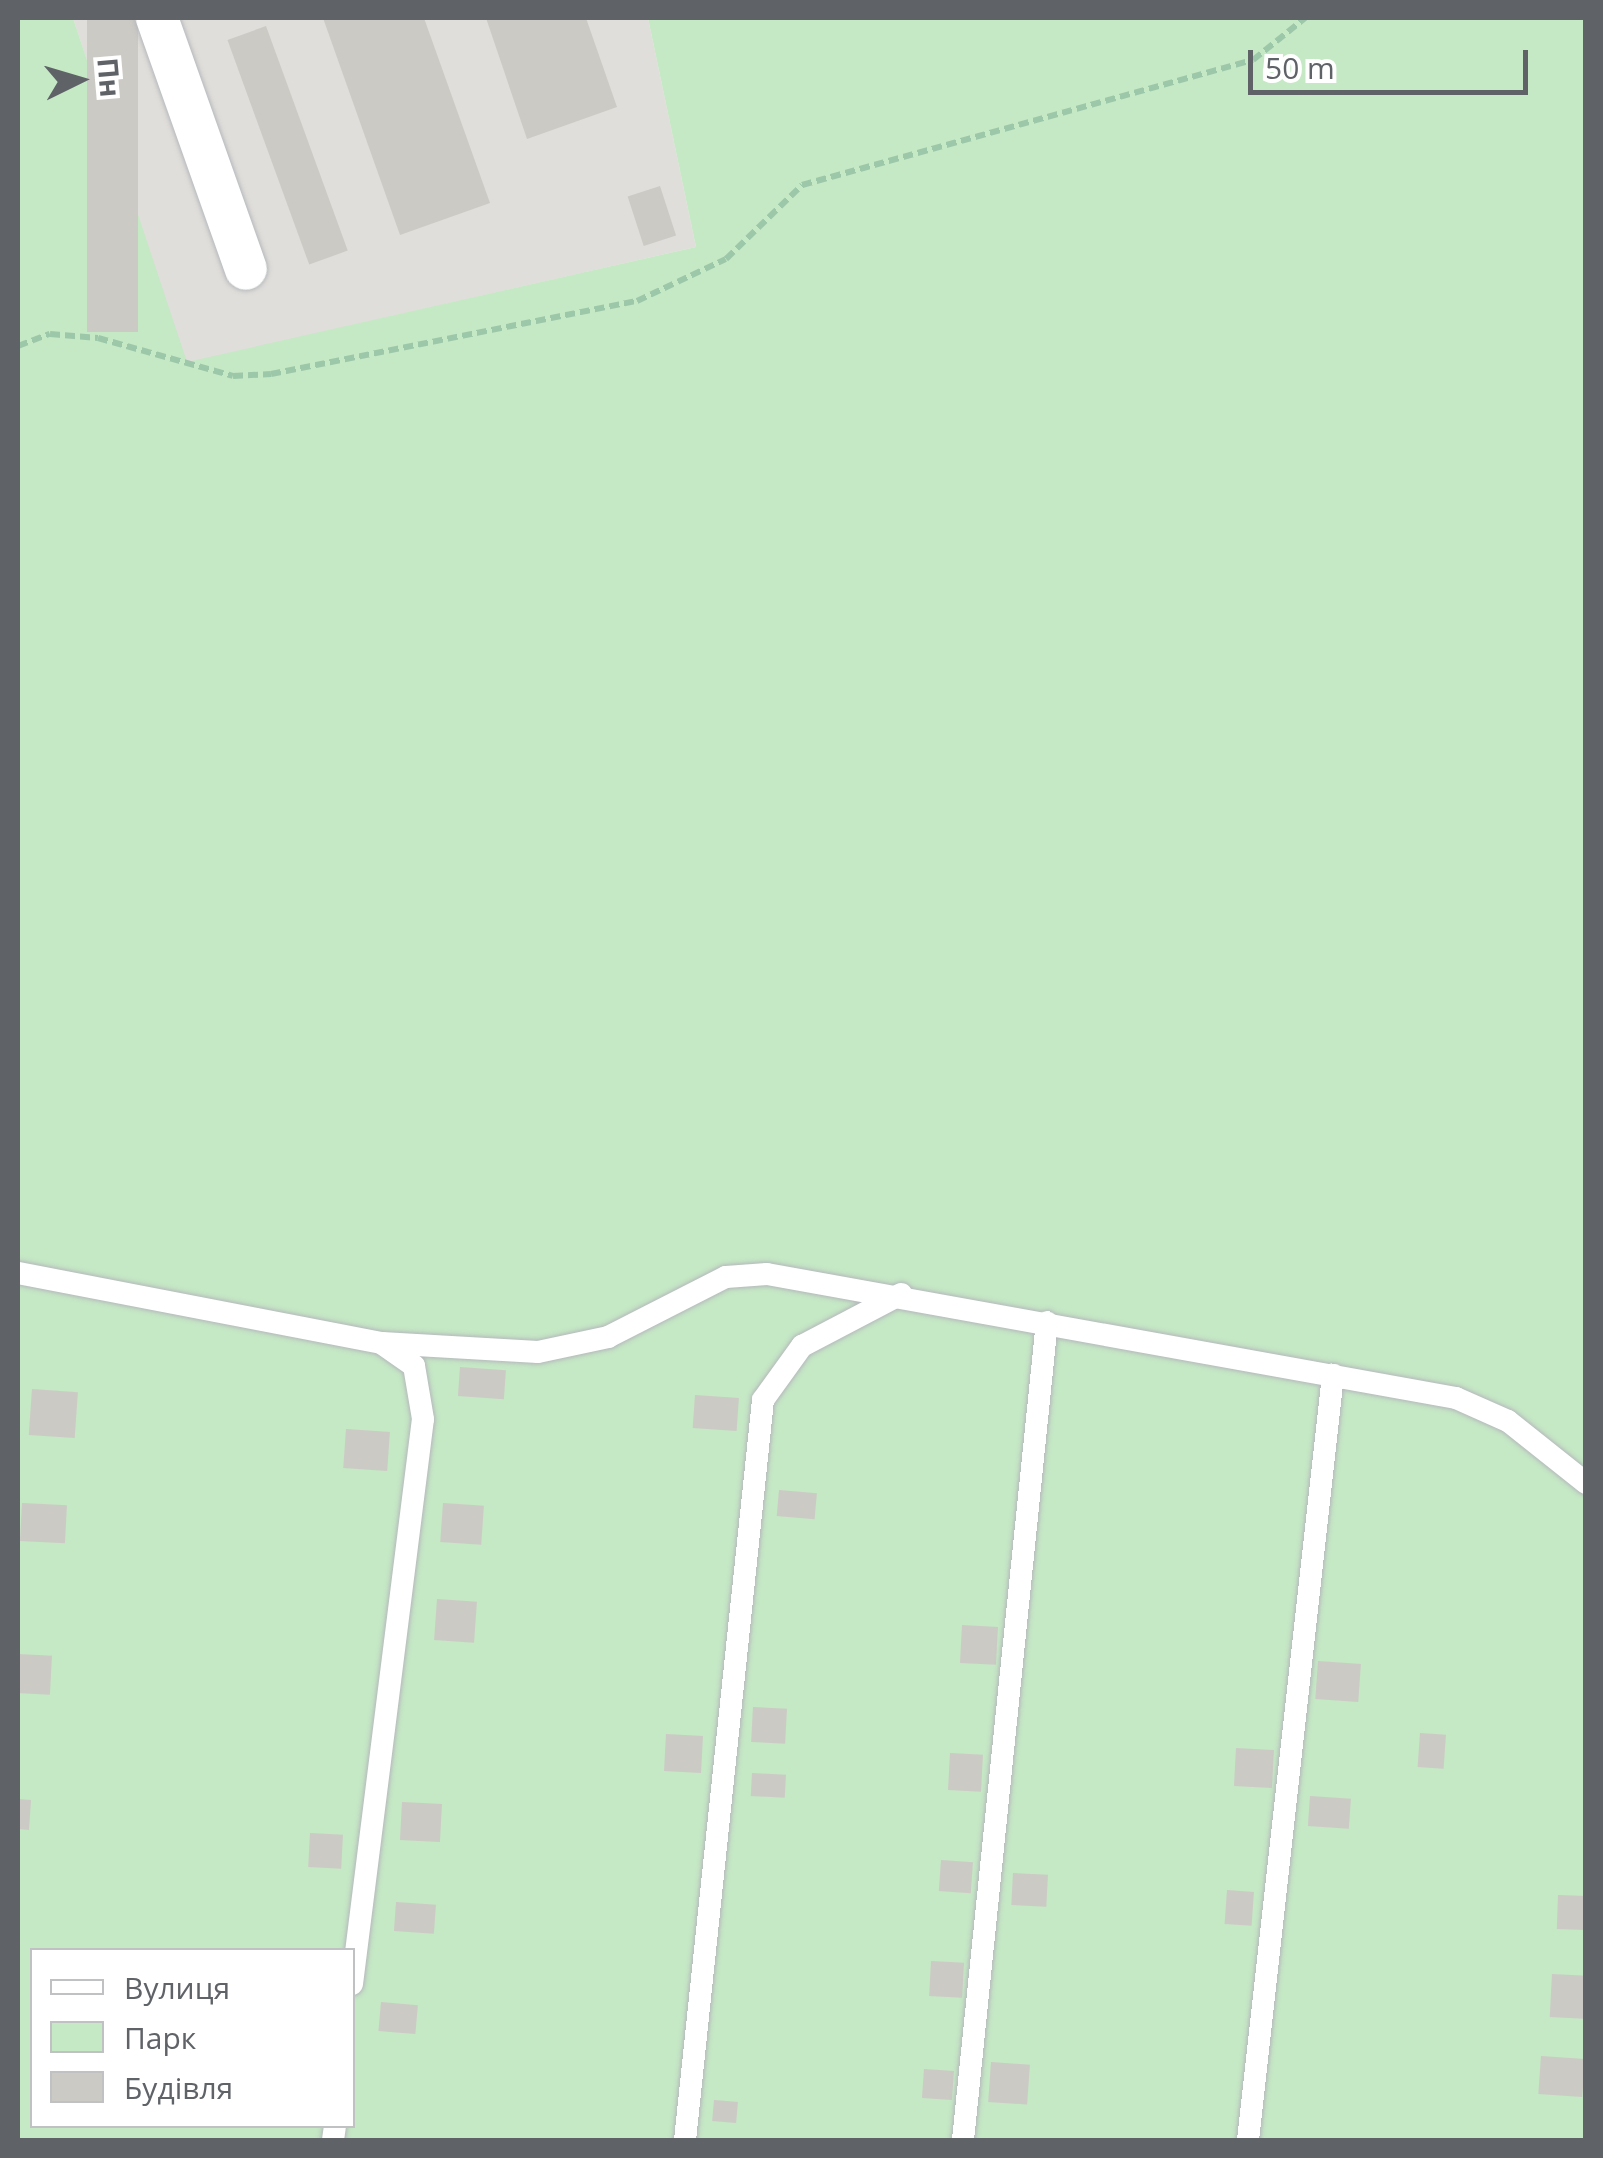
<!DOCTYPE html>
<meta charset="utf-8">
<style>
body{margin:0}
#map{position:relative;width:1603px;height:2158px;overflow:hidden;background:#f1efe8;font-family:"Open Sans",sans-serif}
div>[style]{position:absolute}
.industrial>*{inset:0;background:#e0deda}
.green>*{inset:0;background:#c5e8c5}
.building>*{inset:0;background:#cccac5;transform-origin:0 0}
.path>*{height:6px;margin-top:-3px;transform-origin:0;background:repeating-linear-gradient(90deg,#9cc7a9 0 10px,transparent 0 15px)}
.roads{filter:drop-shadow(0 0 2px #b5b8bc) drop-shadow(0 0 2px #b5b8bc)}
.lane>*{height:22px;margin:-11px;padding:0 11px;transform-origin:11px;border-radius:11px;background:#fff}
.street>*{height:42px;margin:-21px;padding:0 21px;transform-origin:21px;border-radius:21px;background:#fff}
span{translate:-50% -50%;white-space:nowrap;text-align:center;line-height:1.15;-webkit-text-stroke:8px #fff;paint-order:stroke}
.frame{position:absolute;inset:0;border:20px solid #5f6368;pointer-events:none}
.legend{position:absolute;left:30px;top:1948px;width:325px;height:180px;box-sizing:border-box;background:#fff;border:2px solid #bfc1c3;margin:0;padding:12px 18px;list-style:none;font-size:30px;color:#5f6368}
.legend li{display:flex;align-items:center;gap:20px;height:50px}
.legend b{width:50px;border:2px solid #bfc1c3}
.north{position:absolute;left:30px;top:30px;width:100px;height:100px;-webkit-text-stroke:8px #fff;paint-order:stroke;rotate:85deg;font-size:28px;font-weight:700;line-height:40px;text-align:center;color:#5f6368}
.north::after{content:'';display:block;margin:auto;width:35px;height:45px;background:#5f6368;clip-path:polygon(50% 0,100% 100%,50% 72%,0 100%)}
.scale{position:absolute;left:1248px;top:50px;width:280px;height:45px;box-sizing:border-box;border:5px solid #5f6368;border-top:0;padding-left:12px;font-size:30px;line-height:35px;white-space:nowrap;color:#5f6368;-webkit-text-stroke:8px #fff;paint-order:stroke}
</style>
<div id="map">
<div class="industrial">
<div style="clip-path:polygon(73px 18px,648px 18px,696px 247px,186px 363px)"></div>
</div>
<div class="green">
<div style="clip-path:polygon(evenodd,18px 18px,73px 18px,187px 362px,696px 247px,648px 18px,1585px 18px,1585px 2140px,18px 2140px,18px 18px,32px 1950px,352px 1950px,352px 2126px,32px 2126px,32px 1950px)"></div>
</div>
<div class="building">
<div style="left:87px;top:18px;width:51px;height:314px"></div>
<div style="clip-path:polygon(323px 18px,424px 18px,490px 203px,400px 235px)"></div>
<div style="clip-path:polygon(486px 18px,586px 18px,617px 107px,527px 139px)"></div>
<div style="left:266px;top:26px;width:239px;height:41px;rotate:70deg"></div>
<div style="left:660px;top:186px;width:52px;height:34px;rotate:72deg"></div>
<div style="left:460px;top:1367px;width:46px;height:29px;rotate:4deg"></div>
<div style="left:32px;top:1389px;width:46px;height:46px;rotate:4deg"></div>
<div style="left:695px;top:1395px;width:44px;height:33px;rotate:4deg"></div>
<div style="left:346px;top:1429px;width:44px;height:39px;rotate:4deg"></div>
<div style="left:779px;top:1490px;width:38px;height:26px;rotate:5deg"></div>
<div style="left:22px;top:1503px;width:45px;height:38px;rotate:3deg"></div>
<div style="left:443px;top:1503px;width:41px;height:39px;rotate:4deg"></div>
<div style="left:437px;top:1599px;width:40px;height:41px;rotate:4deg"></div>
<div style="left:962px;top:1625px;width:36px;height:38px;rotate:3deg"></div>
<div style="left:18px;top:1654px;width:34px;height:39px;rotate:3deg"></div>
<div style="left:1318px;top:1661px;width:43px;height:38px;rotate:4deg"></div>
<div style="left:753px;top:1707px;width:34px;height:35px;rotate:3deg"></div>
<div style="left:1420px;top:1733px;width:26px;height:34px;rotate:4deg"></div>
<div style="left:666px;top:1734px;width:37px;height:37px;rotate:3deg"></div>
<div style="left:1236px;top:1748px;width:38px;height:38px;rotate:3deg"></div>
<div style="left:950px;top:1753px;width:33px;height:37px;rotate:3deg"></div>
<div style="left:752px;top:1773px;width:34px;height:23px;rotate:3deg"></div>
<div style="left:1310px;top:1796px;width:41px;height:30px;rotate:4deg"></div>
<div style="clip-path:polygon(18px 1799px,31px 1800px,29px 1830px,18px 1829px)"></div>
<div style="left:402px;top:1802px;width:40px;height:38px;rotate:3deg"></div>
<div style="left:310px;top:1833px;width:33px;height:34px;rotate:3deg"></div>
<div style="left:941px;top:1860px;width:32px;height:31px;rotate:4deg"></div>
<div style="left:1013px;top:1873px;width:35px;height:32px;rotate:3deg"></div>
<div style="left:1227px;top:1890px;width:27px;height:34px;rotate:4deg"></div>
<div style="left:1558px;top:1895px;width:28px;height:34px;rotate:2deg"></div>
<div style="left:396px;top:1902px;width:40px;height:29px;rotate:4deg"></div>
<div style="left:931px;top:1961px;width:33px;height:35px;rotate:3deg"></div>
<div style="left:1552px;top:1974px;width:34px;height:43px;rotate:3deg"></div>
<div style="left:381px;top:2002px;width:37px;height:29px;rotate:5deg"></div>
<div style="left:1541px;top:2056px;width:44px;height:38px;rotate:4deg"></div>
<div style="left:991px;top:2062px;width:39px;height:40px;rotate:4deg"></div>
<div style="left:924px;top:2069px;width:30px;height:29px;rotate:4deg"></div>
<div style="left:714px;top:2100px;width:24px;height:21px;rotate:5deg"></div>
</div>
<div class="path">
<div style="left:18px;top:346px;width:34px;rotate:-21deg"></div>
<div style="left:50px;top:334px;width:48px;rotate:4.8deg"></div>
<div style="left:98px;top:338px;width:140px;rotate:15.7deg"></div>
<div style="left:233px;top:376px;width:38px;rotate:-3deg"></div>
<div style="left:271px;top:374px;width:373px;rotate:-11.3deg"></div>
<div style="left:637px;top:301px;width:98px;rotate:-25.3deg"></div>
<div style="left:726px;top:259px;width:106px;rotate:-44.2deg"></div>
<div style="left:802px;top:185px;width:468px;rotate:-15.5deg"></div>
<div style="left:1253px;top:60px;width:67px;rotate:-38.9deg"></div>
</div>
<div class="roads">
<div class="lane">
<div style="left:18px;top:1273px;width:371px;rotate:10.9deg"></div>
<div style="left:382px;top:1343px;width:156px;rotate:3.3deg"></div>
<div style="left:538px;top:1352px;width:72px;rotate:-12.1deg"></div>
<div style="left:608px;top:1337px;width:132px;rotate:-27deg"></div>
<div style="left:726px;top:1277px;width:41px;rotate:-4.2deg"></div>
<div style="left:767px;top:1274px;width:700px;rotate:10.2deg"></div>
<div style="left:1456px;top:1398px;width:57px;rotate:23.9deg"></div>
<div style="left:1508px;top:1421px;width:100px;rotate:38.5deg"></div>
<div style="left:352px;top:1984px;width:569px;rotate:-82.84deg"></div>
<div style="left:423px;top:1419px;width:54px;rotate:-99.6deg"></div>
<div style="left:414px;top:1366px;width:38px;rotate:-145deg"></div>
<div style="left:333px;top:2140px;width:14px;rotate:-82deg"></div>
<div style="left:685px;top:2140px;width:744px;rotate:-83.98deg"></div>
<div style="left:763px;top:1400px;width:67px;rotate:-54.2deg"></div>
<div style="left:802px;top:1346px;width:112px;rotate:-27.7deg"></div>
<div style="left:963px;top:2140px;width:822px;rotate:-84.14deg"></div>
<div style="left:1248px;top:2140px;width:770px;rotate:-83.66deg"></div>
</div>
<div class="street">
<div style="left:157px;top:18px;width:266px;rotate:70.5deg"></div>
</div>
</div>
<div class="frame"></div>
<ul class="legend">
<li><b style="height:12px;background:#fff"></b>Вулиця</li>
<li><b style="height:28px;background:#c5e8c5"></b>Парк</li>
<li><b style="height:28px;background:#cccac5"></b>Будівля</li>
</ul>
<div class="north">Пн</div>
<div class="scale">50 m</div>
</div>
